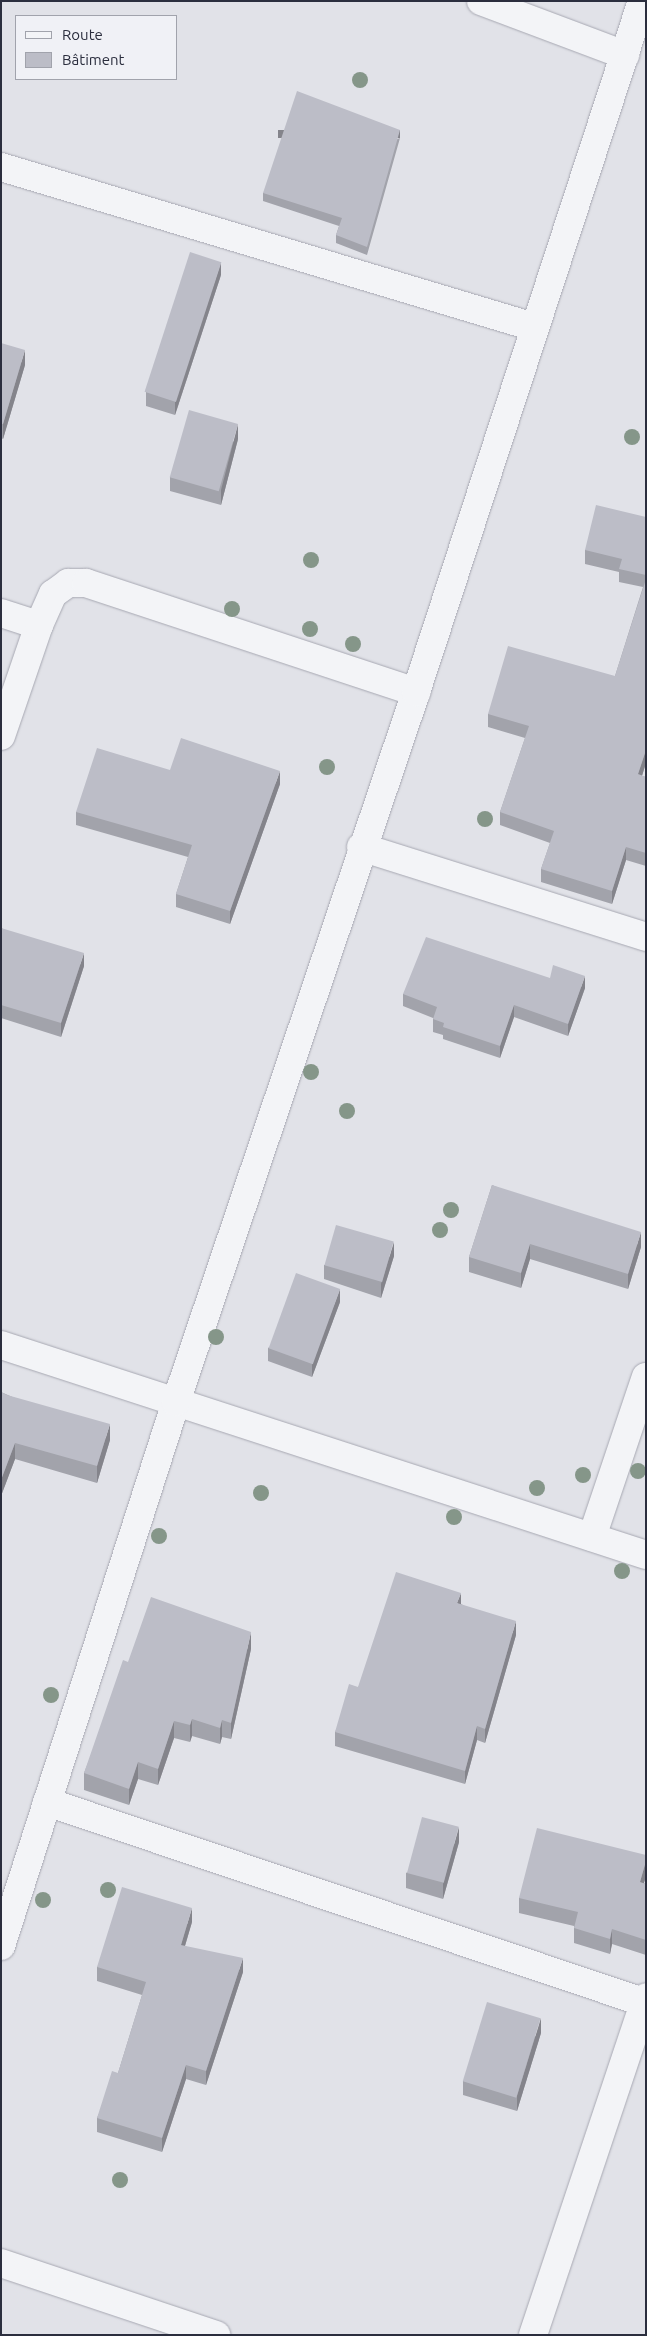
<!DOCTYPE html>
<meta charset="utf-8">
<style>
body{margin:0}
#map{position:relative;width:647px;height:2336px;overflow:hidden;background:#e1e2e8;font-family:Ubuntu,sans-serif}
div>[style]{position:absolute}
.roads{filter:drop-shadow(0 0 1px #a7a8b2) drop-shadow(0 0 1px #a7a8b2)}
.minor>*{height:28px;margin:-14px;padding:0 14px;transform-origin:14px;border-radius:14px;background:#f3f4f7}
.trees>*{width:16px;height:16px;margin:-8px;border-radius:50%;background:#859689}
.wall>*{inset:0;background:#a2a3ab}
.shaded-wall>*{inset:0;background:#84848b;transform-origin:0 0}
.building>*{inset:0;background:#bcbdc7;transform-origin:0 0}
span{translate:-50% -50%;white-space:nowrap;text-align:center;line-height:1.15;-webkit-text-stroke:4px #f0f1f6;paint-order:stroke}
.frame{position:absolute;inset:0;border:2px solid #2b2e3e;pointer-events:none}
.legend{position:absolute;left:15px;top:15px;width:162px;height:65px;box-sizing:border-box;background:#f0f1f6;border:1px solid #a1a3ac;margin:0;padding:6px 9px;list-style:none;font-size:15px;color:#2b2e3e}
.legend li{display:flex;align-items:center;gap:10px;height:25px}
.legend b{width:25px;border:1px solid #a1a3ac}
</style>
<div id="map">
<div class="roads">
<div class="minor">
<div style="left:481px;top:1px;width:154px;rotate:20.6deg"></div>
<div style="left:1px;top:167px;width:556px;rotate:16.71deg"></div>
<div style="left:1px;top:613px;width:40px;rotate:18deg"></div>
<div style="left:1px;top:736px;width:117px;rotate:-71.1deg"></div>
<div style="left:39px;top:625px;width:34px;rotate:-66deg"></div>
<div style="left:53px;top:594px;width:19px;rotate:-36deg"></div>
<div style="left:68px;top:583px;width:18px"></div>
<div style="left:86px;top:583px;width:348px;rotate:18.3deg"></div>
<div style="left:361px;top:847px;width:299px;rotate:17.5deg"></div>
<div style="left:1px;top:1345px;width:678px;rotate:18.03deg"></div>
<div style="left:592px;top:1537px;width:169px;rotate:-71.4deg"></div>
<div style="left:47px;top:1802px;width:632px;rotate:18.55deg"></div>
<div style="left:1px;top:1946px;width:571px;rotate:-72.17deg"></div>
<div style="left:176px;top:1402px;width:749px;rotate:-71.32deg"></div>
<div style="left:416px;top:692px;width:727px;rotate:-71.89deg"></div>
<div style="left:1px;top:2263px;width:227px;rotate:18.5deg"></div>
<div style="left:533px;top:2335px;width:356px;rotate:-71.5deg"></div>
</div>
</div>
<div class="trees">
<div style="left:360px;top:80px"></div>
<div style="left:632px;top:437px"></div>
<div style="left:311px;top:560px"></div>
<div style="left:232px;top:609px"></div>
<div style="left:310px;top:629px"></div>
<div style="left:353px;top:644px"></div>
<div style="left:327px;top:767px"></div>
<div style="left:485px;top:819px"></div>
<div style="left:311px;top:1072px"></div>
<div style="left:347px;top:1111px"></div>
<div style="left:451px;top:1210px"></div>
<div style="left:440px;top:1230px"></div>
<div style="left:216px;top:1337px"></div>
<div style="left:638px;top:1471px"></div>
<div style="left:583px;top:1475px"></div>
<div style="left:537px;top:1488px"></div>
<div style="left:261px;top:1493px"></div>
<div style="left:454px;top:1517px"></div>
<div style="left:159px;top:1536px"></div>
<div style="left:622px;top:1571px"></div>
<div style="left:51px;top:1695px"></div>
<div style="left:108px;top:1890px"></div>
<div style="left:43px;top:1900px"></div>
<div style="left:120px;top:2180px"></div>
</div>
<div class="wall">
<div style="clip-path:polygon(400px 138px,367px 255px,336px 243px,336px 235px,339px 226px,263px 201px,263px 193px)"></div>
<div style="clip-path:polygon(221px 275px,175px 415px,146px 406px,146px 392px)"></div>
<div style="clip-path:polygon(1px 343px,25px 365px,3px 439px,1px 438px)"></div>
<div style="clip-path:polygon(238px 439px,221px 505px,170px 491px,170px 477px)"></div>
<div style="clip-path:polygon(646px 517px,646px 763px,642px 776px,646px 777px,646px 866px,626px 860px,612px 904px,541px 882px,541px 869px,550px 843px,500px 825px,500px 812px,525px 738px,488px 727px,488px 714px,615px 676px,643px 587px,619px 582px,619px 572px,585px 564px,585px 550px)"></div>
<div style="clip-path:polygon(170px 770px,280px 784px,230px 924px,176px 907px,176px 894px,188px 857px,76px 825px,76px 812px)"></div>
<div style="clip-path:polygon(1px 928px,84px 966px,61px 1037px,1px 1018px)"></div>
<div style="clip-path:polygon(550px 978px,585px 988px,568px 1036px,514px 1017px,500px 1058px,443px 1039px,443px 1035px,433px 1032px,433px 1018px,403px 1006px,403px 994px)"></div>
<div style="clip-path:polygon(492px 1185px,641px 1247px,628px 1289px,530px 1259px,521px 1288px,469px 1272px,469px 1257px)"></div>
<div style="clip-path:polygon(394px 1256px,381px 1298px,324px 1279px,324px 1265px)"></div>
<div style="clip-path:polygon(340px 1302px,312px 1377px,268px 1361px,268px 1348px)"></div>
<div style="clip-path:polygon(1px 1392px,110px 1440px,97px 1483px,15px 1459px,1px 1496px)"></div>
<div style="clip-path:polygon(461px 1604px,516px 1635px,485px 1743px,477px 1740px,465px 1784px,335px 1746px,335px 1732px,358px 1687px)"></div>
<div style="clip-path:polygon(251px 1649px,231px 1739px,222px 1737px,220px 1744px,192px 1736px,190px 1742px,174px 1738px,158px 1785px,138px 1779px,129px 1805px,84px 1790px,84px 1773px,128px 1662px)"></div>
<div style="clip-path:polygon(459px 1842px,443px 1899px,406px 1888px,406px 1873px)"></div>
<div style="clip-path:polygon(646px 1855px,646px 1876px,644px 1883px,646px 1884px,646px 1955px,612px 1944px,610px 1954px,574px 1943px,574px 1926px,519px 1913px,519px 1898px)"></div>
<div style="clip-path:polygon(192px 1922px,185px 1946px,243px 1972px,206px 2085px,186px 2079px,162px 2152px,97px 2132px,97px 2118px,118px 2073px,142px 1995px,97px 1981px,97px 1967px)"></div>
<div style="clip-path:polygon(541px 2033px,517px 2111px,463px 2095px,463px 2081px)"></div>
</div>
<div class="shaded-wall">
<div style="left:400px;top:130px;width:8px;height:122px;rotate:90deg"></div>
<div style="clip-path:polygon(221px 262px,221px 275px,175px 415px,175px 402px)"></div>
<div style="clip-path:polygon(25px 350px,25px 365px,3px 439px,3px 424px)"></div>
<div style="clip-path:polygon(238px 424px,238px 439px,221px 505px,221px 490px)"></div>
<div style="clip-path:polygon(646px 750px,646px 763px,638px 788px,638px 774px)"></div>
<div style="clip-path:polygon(280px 771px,280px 784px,230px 924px,230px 911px)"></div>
<div style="clip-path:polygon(626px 847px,626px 860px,612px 904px,612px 891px)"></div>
<div style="clip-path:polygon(84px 953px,84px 966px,61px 1037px,61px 1023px)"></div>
<div style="clip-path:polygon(585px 976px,585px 988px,568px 1036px,568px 1024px)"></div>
<div style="clip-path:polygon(514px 1005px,514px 1017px,500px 1058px,500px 1046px)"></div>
<div style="clip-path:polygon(641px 1232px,641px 1247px,628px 1289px,628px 1274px)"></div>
<div style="clip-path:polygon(394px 1242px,394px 1256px,381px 1298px,381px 1284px)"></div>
<div style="clip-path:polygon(530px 1244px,530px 1259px,521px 1288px,521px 1273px)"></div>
<div style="clip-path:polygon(340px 1289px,340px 1302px,312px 1377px,312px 1364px)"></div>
<div style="clip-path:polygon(110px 1424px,110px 1440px,97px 1483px,97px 1466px)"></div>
<div style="clip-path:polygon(15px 1443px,15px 1459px,1px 1496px,1px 1480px)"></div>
<div style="clip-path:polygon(461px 1593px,461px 1607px,457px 1603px)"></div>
<div style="clip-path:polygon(516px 1621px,516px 1635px,485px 1743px,485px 1729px)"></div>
<div style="clip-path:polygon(251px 1632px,251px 1649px,231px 1739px,231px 1723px)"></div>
<div style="clip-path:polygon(192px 1719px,192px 1736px,190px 1742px,190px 1725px)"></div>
<div style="clip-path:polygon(222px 1720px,222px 1737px,220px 1744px,220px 1728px)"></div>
<div style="clip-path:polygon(174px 1721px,174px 1738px,158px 1785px,158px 1769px)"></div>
<div style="clip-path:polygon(477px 1726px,477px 1740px,465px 1784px,465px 1771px)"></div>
<div style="clip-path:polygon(138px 1762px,138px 1779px,129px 1805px,129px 1789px)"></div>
<div style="clip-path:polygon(459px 1827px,459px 1842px,443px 1899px,443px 1884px)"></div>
<div style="clip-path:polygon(646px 1861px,646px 1876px,640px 1896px,640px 1882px)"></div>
<div style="clip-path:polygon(192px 1908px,192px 1922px,181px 1959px,181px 1945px)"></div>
<div style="clip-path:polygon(612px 1929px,612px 1944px,610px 1954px,610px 1939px)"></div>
<div style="clip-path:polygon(243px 1958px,243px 1972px,206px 2085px,206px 2071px)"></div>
<div style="clip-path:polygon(541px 2018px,541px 2033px,517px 2111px,517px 2096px)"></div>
<div style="clip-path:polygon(186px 2065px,186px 2079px,162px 2152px,162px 2138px)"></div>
</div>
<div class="building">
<div style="clip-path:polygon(297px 91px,400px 130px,367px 247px,336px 235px,342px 218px,263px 193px)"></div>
<div style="left:190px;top:252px;width:33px;height:147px;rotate:18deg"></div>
<div style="clip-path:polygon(1px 343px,25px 350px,3px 424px,1px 424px)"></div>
<div style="left:189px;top:410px;width:51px;height:70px;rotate:16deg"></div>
<div style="clip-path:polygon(596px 505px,646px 517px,646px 575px,619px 569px,622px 559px,585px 550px)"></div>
<div style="clip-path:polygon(646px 579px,646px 750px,638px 774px,646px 777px,646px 853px,626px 847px,612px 891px,541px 869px,554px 831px,500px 812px,529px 726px,488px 714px,508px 646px,615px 676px)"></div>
<div style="clip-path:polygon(181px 738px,280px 771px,230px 911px,176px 894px,192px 845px,76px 812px,97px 748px,170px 770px)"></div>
<div style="clip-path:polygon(1px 928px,84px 953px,61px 1023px,1px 1005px)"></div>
<div style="clip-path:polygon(426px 937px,550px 978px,553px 965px,585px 976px,568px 1024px,514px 1005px,500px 1046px,443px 1027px,444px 1023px,433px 1019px,437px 1007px,403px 994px)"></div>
<div style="clip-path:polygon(492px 1185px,641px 1232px,628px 1274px,530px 1244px,521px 1273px,469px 1257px)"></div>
<div style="left:336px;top:1225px;width:60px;height:42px;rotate:16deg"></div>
<div style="left:296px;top:1273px;width:47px;height:80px;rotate:20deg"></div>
<div style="clip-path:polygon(1px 1392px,7px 1395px,110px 1424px,97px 1466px,15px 1443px,1px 1480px)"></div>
<div style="clip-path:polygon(396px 1572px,461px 1593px,457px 1603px,516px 1621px,485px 1729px,477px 1726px,465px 1771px,335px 1732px,349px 1684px,358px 1687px)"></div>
<div style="clip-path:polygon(151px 1597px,251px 1632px,231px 1723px,222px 1720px,220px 1728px,192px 1719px,190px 1725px,174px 1721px,158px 1769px,138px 1762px,129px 1789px,84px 1773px,123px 1660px,128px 1662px)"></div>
<div style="left:422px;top:1817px;width:38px;height:58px;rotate:15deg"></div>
<div style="clip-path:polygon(537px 1828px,646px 1855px,646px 1861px,640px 1882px,646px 1884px,646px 1940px,612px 1929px,610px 1939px,574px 1928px,578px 1912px,519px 1898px)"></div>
<div style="clip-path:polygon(122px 1887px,192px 1908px,181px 1945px,243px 1958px,206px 2071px,186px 2065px,162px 2138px,97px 2118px,112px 2071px,118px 2073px,146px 1982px,97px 1967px)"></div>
<div style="left:487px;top:2002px;width:56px;height:83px;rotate:17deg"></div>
</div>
<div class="frame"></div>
<ul class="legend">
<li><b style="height:6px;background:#f3f4f7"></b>Route</li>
<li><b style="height:14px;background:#bcbdc7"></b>Bâtiment</li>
</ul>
</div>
